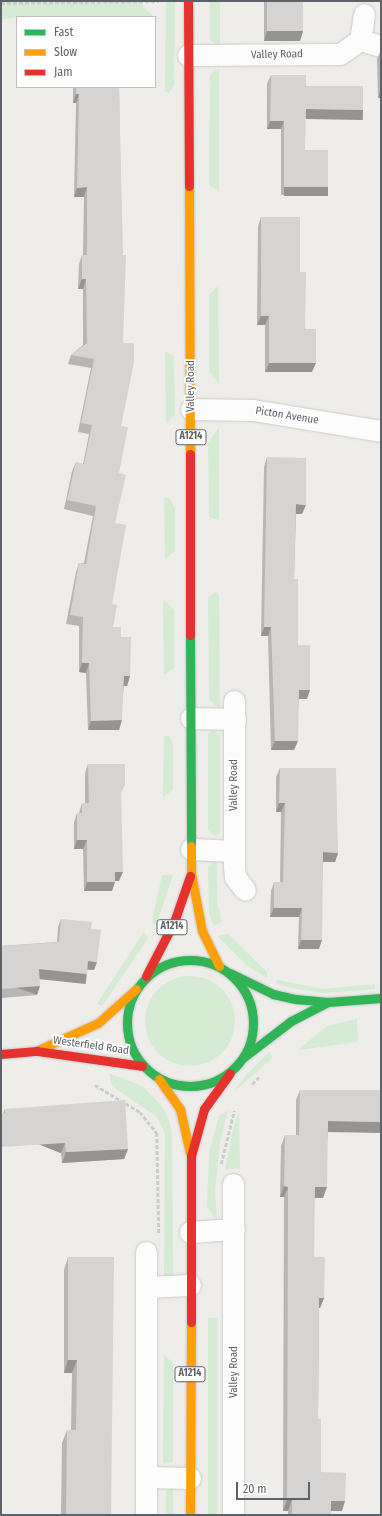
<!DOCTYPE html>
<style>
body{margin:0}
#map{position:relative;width:382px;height:1516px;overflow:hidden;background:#eeede9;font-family:"Fira Sans Condensed",sans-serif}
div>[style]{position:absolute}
.green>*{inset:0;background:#d5ebd3;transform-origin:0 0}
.round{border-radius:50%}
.path>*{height:2.5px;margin-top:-1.25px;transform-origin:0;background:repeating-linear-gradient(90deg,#c9cecb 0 4px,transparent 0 6px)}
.roads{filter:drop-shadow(0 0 1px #cbcbcb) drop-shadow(0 0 1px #cbcbcb)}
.street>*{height:21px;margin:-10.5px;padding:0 10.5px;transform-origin:10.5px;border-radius:10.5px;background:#fcfcfc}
.fast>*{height:9px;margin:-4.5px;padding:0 4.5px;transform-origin:4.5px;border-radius:4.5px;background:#30b455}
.fast>.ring{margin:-4.5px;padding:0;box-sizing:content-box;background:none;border:9px solid #30b455;border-radius:50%}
.slow>*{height:9px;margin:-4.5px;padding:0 4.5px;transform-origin:4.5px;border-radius:4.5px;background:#ff9f0a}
.jam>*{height:9px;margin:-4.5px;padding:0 4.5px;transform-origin:4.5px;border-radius:4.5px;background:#e5322d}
.wall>*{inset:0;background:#b7b6b5}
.shaded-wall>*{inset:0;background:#959493;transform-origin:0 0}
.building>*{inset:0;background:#d5d4d2;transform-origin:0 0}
span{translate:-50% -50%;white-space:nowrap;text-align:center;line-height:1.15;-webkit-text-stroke:3.5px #fff;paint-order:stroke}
.shield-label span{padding:1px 3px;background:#fff;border:1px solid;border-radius:3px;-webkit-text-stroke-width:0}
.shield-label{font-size:10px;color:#5d6267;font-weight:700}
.street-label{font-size:11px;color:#5d6267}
.frame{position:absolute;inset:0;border:2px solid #5d6267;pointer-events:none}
.legend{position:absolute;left:16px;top:16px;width:140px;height:72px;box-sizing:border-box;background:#fff;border:1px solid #bec0c2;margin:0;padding:5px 7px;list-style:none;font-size:12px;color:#5d6267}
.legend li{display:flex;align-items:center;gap:8px;height:20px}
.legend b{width:20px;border:1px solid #bec0c2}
.scale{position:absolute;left:236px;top:1482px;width:74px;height:18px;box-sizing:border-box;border:2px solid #5d6267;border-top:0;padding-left:5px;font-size:12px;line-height:14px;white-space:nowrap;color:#5d6267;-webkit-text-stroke:3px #fff;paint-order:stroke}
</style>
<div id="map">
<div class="green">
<div style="clip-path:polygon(1px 1px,143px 1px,143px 7px,157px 19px,17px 17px,1px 20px)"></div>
<div style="clip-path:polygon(166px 1px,175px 1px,174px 85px,169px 93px,165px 92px)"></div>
<div style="clip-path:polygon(210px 1px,220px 1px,220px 47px,210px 40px)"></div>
<div style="clip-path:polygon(219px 69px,219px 190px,209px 186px,210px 74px)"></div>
<div style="clip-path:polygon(218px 286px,219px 384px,209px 371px,209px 295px)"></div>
<div style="clip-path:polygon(165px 351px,174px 356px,175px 415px,166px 424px)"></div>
<div style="clip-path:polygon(219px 427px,219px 520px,209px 517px,208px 443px)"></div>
<div style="clip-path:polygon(164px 497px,170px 499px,175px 508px,175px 551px,165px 559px)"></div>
<div style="clip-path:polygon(215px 592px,219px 595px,220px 710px,209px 699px,208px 598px)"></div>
<div style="clip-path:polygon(163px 599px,174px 610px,174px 668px,164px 675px)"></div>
<div style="clip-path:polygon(214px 729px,220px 737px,220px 833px,215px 836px,208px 830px,208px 734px)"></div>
<div style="clip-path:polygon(164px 736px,169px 736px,173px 743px,173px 790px,163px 797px)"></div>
<div style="clip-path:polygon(213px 862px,217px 862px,217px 902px,222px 923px,214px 925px,209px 915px,208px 868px)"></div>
<div style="clip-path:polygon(162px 875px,173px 875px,156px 926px,152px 921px)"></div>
<div style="clip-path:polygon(144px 932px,148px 938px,102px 1006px,97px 1004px)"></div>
<div style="clip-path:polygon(228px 934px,267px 972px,267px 978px,246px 965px,217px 936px)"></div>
<div class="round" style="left:145px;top:976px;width:90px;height:90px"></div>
<div style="clip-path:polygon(277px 980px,323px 989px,375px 984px,375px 989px,324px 993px,287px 987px,276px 983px)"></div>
<div style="clip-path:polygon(357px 1019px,358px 1042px,298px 1050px,327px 1026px)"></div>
<div style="clip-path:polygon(270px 1051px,272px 1058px,234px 1092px,246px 1075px)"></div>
<div style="clip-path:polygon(109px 1073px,142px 1086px,163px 1107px,169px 1120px,172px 1134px,173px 1278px,164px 1278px,165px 1134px,157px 1117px,112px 1086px)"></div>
<div style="clip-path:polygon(228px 1110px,220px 1142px,215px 1191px,217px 1220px,207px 1207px,209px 1153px,219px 1116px)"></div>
<div style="clip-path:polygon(239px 1112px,240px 1168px,225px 1170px,233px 1129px)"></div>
<div style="left:208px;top:1318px;width:9px;height:197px"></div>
<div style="clip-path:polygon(164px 1355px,173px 1363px,173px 1462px,163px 1464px)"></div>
<div style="clip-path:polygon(173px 1487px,173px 1515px,166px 1515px,166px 1491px)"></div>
</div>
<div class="path">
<div style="left:1px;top:3px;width:158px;rotate:-0.7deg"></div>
<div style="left:252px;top:1084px;width:11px;rotate:-45deg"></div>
<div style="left:95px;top:1085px;width:52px;rotate:31deg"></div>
<div style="left:140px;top:1112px;width:27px;rotate:51deg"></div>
<div style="left:157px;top:1133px;width:101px;rotate:88.9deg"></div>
<div style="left:221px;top:1164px;width:55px;rotate:-76.2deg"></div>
</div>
<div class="roads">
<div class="street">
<div style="left:360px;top:40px;width:26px;rotate:-81deg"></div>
<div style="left:188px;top:55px;width:152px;rotate:-0.4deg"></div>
<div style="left:340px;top:54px;width:24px;rotate:-35deg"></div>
<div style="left:360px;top:40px;width:22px;rotate:16deg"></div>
<div style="left:191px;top:409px;width:62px;rotate:0.9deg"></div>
<div style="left:253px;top:410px;width:130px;rotate:9.3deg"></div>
<div style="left:234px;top:701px;width:166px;rotate:90deg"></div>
<div style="left:234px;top:867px;width:10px;rotate:84deg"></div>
<div style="left:235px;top:877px;width:16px;rotate:52deg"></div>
<div style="left:191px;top:718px;width:44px;rotate:1.3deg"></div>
<div style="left:191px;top:849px;width:43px;rotate:2.7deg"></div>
<div style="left:233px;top:1184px;width:331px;rotate:90deg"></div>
<div style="left:190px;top:1232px;width:44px;rotate:-3.9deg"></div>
<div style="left:146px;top:1252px;width:35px;rotate:90deg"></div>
<div style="left:147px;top:1477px;width:43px;rotate:1.3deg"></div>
<div style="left:146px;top:1515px;width:228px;rotate:-90deg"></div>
<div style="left:146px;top:1287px;width:44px;rotate:-2.6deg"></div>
</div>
<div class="fast">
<div style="left:190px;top:635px;width:211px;rotate:89.7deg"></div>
<div class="ring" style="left:127px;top:960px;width:117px;height:117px"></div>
<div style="left:230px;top:973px;width:48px;rotate:26deg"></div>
<div style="left:273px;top:994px;width:23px;rotate:13deg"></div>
<div style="left:295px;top:999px;width:33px;rotate:5deg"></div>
<div style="left:328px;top:1002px;width:53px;rotate:-4.3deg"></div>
<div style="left:244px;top:1057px;width:59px;rotate:-37.5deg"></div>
<div style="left:291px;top:1021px;width:42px;rotate:-27.2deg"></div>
</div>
<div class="slow">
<div style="left:189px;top:186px;width:268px;rotate:89.8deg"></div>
<div style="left:191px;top:846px;width:27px;rotate:90deg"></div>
<div style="left:191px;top:873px;width:59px;rotate:79.3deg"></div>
<div style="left:202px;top:931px;width:39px;rotate:64deg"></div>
<div style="left:38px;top:1050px;width:66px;rotate:-24.2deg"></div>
<div style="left:98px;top:1023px;width:51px;rotate:-41.8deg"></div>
<div style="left:159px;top:1079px;width:37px;rotate:55deg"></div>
<div style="left:180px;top:1109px;width:45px;rotate:77.2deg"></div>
<div style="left:190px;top:1515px;width:193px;rotate:-89.7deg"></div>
</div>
<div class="jam">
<div style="left:188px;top:1px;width:185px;rotate:89.7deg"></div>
<div style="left:190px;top:454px;width:181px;rotate:90deg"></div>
<div style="left:146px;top:976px;width:61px;rotate:-62.6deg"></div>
<div style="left:174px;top:922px;width:49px;rotate:-70.8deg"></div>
<div style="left:1px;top:1054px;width:36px;rotate:-5deg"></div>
<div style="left:37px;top:1051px;width:106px;rotate:8.1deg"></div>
<div style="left:191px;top:1322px;width:166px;rotate:-90deg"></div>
<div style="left:191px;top:1156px;width:49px;rotate:-74.5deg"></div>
<div style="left:204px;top:1109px;width:44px;rotate:-54.2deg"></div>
</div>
</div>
<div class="wall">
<div style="clip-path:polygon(264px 1px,303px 1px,303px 31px,300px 41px,264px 41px)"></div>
<div style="clip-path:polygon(381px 50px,381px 98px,378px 98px,377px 59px)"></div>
<div style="clip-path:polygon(271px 75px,306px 86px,363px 110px,359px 119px,305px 118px,305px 150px,328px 187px,325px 195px,281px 195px,281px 129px,267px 129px,267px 84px)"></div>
<div style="clip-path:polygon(73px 87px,119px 87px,123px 343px,119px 473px,115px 523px,112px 604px,113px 627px,121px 637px,130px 676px,127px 686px,124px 686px,119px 730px,88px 730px,86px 673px,79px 672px,79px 626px,66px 624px,76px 572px,79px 563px,84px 563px,93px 516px,64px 509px,72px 471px,76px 462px,83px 464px,89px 434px,78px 432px,91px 368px,68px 364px,71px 355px,83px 345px,83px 289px,78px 289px,79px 264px,82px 255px,83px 255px,84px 197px,74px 197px,76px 103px,73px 103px)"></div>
<div style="clip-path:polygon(261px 217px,300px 272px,305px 329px,312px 372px,265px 372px,265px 325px,257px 325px,258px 226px)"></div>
<div style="clip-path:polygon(267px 457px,302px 514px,296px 514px,294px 579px,298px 645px,307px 699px,299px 699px,294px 750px,271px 750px,268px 636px,261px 636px,264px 467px)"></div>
<div style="clip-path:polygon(88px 764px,121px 796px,119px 881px,115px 881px,112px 891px,84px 891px,83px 849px,74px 849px,74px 822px,77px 813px,79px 813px,82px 803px,85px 803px,85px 773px)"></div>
<div style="clip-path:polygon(280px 768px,338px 853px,335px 862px,323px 862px,319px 949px,298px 949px,299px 917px,270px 917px,271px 891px,274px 882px,280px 882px,281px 812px,276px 812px,276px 777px)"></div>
<div style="clip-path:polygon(61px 919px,91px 929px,94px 970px,87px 970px,84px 983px,39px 978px,37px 995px,1px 998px,1px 946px,57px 942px,58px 927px)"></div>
<div style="clip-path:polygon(300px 1090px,381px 1090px,381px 1132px,328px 1131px,323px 1198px,314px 1198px,314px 1257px,324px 1298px,320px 1308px,319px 1308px,318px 1419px,321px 1472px,342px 1511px,331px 1511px,331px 1515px,288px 1515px,288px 1511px,283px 1511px,284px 1197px,280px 1197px,281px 1146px,285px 1135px,296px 1135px,296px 1100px)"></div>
<div style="clip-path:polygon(5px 1109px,128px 1149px,124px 1159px,62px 1163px,61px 1153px,3px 1113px)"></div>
<div style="clip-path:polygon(68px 1257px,111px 1515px,61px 1515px,62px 1443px,67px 1430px,71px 1430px,72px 1373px,64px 1373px,64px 1270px)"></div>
</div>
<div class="shaded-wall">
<div style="clip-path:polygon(267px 31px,303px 31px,300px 41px,264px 41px)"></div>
<div style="clip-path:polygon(381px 89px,381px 98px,378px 98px)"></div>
<div style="clip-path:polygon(76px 94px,79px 94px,76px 103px,73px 103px)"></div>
<div style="left:306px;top:109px;width:57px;height:10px;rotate:1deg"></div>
<div style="clip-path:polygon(270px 121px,284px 121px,281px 129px,267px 129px)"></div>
<div style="clip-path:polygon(87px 187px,84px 197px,74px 197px,77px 188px)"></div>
<div style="left:284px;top:187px;width:44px;height:9px"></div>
<div style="clip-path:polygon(82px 279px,86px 279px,83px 289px,78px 289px)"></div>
<div style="clip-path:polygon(261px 316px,269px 316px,265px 325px,257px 325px)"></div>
<div style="clip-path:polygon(269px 363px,316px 363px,312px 372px,265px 372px)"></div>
<div style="clip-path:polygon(296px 504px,306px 505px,302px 514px,292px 514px)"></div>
<div style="clip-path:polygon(264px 627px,271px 627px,268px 636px,261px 636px)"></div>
<div style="clip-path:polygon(82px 663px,89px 663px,86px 673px,79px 672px)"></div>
<div style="clip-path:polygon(124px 676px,130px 676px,127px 686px,121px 686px)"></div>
<div style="clip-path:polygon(299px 690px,310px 690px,307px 699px,295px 699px)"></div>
<div style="clip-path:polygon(122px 720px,119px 730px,88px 730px,91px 721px)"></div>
<div style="clip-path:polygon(275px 741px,298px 741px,294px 750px,271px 750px)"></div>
<div style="clip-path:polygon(279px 803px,285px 803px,281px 812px,276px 812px)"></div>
<div style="clip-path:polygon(77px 840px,87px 840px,83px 849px,74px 849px)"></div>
<div style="clip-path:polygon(323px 852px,338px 853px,335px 862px,319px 862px)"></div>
<div style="clip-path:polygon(115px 872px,123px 872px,119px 881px,112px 881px)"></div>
<div style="clip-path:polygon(87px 882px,115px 882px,112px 891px,84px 891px)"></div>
<div style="clip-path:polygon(274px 908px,302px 908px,299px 917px,270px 917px)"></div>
<div style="clip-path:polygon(301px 940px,322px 940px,319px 949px,298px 949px)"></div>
<div style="clip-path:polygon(88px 961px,97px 962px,94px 970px,85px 969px)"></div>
<div style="left:39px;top:969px;width:48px;height:10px;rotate:6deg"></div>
<div style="left:40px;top:986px;width:9px;height:39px;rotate:108deg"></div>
<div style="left:328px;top:1121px;width:53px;height:11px;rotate:1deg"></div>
<div style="left:65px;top:1143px;width:11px;height:64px;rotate:112deg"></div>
<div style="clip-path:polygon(128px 1149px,124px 1159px,62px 1163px,66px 1152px)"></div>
<div style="clip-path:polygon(284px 1186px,288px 1187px,284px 1197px,280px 1197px)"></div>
<div style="clip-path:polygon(315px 1187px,327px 1187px,323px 1198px,311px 1198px)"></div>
<div style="clip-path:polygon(319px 1298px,324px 1298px,320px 1308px,315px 1308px)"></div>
<div style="clip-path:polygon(68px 1360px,77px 1360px,72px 1373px,64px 1373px)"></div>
<div style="clip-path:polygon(287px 1500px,292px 1500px,288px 1511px,283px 1511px)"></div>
<div style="clip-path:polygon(331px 1501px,345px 1501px,342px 1511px,327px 1511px)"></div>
</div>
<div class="building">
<div style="left:267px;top:1px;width:36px;height:30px"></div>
<div style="clip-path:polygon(271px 75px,306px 75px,306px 86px,363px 86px,363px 110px,306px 109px,305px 150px,328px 150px,328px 187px,284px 187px,284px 121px,270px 121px)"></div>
<div style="clip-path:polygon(76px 87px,119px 87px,123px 255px,126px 255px,123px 343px,134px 343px,134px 362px,121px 426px,128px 427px,119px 473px,126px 475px,115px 523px,126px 525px,112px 604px,117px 605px,113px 627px,121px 627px,121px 637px,131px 637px,130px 676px,124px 676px,122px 720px,91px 721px,89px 663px,82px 663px,83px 617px,70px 615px,79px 563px,86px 564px,96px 506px,67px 500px,76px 462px,84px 464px,92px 425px,81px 423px,94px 359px,71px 355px,87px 343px,86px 279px,82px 279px,82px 255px,87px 255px,87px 187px,77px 188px,79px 94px,76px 94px)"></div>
<div style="clip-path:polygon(261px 217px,300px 217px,300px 272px,306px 272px,305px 329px,316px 329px,316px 363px,269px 363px,269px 316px,261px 316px)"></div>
<div style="clip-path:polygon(267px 457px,306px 458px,306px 505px,296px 504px,294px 579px,298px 579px,298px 645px,310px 645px,310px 690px,299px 690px,298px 741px,275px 741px,271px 627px,264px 627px)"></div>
<div style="clip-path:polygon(88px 764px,125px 764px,125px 785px,121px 793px,123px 872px,115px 872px,115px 882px,87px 882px,87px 840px,77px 840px,77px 813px,82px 813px,82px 803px,89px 803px)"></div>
<div style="clip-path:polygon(280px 768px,336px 768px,338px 853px,323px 852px,322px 940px,301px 940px,302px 908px,274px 908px,274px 882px,283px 882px,285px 803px,279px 803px)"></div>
<div style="clip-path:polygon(61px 919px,92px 922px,91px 929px,101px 930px,97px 962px,88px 961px,87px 974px,39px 969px,40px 986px,1px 989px,1px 946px,59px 942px)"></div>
<div style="clip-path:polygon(300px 1090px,381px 1090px,381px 1122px,328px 1121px,327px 1187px,315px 1187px,314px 1257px,325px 1257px,324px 1298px,319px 1298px,318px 1419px,321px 1419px,321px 1472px,346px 1473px,345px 1501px,331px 1501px,331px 1515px,292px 1515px,292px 1500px,287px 1500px,288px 1187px,284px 1186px,285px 1135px,299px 1135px)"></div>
<div style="clip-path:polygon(125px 1100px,128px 1149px,66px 1152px,65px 1143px,1px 1147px,1px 1113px,5px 1113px,5px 1109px)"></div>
<div style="clip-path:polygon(68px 1257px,114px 1257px,111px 1515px,66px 1515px,67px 1430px,76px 1430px,77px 1360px,68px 1360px)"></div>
</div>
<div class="shield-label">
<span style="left:191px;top:437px">A1214</span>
<span style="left:172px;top:927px">A1214</span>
<span style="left:190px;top:1374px">A1214</span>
</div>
<div class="street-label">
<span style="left:277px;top:55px;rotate:-1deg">Valley Road</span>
<span style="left:191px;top:386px;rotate:-90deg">Valley Road</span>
<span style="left:287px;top:416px;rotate:9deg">Picton Avenue</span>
<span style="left:234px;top:785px;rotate:-90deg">Valley Road</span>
<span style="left:91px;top:1046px;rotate:8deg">Westerfield Road</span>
<span style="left:234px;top:1372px;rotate:-90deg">Valley Road</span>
</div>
<div class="frame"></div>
<ul class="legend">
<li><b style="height:5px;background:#30b455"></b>Fast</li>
<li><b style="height:5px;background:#ff9f0a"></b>Slow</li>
<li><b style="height:5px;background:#e5322d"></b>Jam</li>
</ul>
<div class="scale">20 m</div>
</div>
